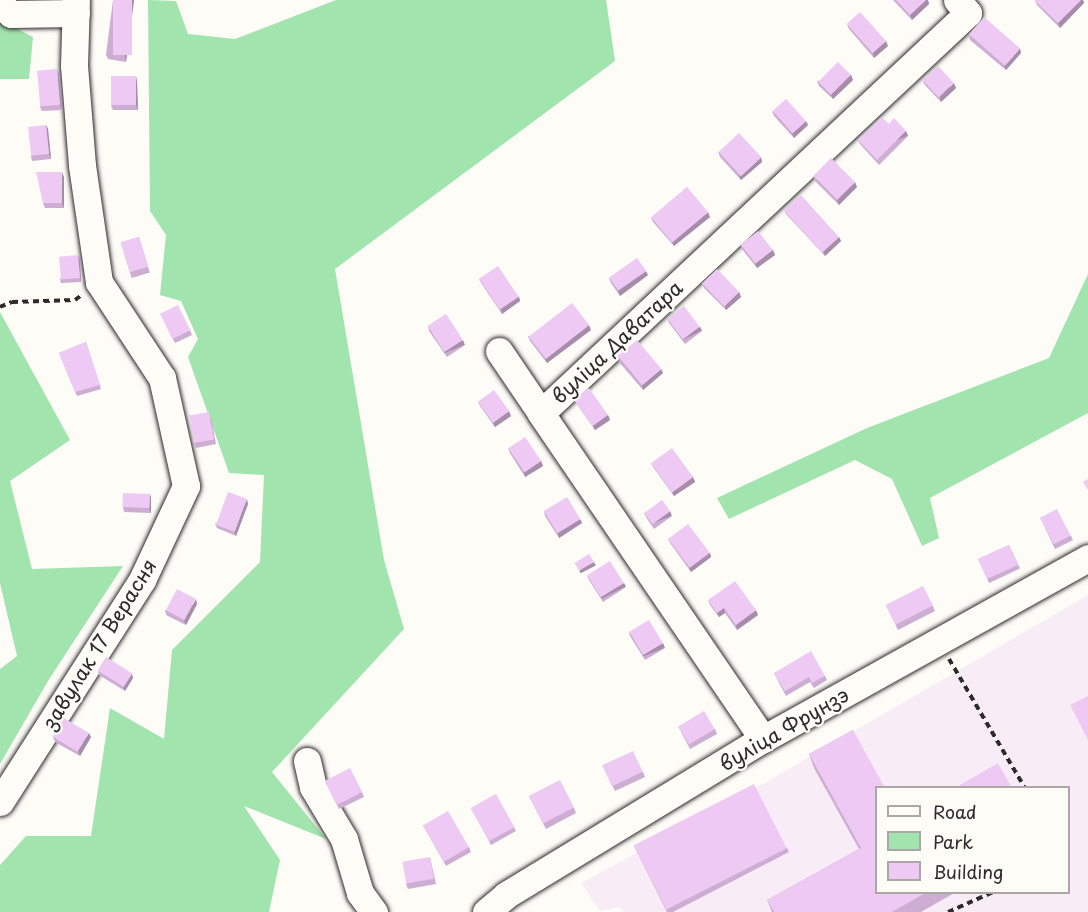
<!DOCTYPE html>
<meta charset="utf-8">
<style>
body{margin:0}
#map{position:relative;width:1088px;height:912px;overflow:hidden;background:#fdfcf7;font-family:"Playpen Sans",sans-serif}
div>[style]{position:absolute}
.built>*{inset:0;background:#f8edf6}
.green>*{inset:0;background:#a2e4ad}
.path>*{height:4px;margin-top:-2px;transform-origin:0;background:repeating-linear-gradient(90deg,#2b2b2b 0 6px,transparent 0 10.5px)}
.roads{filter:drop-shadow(0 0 2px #2b2b2b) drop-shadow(0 0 2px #2b2b2b)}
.minor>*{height:27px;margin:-13.5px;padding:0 13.5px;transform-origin:13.5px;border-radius:13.5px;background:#fdfcf7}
.wall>*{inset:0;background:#cdadd1;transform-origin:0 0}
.shaded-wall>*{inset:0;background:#a78daa;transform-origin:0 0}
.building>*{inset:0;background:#eec9f3;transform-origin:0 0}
span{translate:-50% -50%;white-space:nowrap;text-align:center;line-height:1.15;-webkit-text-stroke:4.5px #fdfcf7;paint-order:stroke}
.street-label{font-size:20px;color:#2b2b2b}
.legend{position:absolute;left:875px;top:786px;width:195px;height:108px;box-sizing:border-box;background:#fdfcf7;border:2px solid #a9a8a5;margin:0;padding:8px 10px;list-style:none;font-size:18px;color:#2b2b2b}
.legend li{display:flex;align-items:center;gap:12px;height:30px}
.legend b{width:30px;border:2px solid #a9a8a5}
</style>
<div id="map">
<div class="built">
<div style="clip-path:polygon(evenodd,1088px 595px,1088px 912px,623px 912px,620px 907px,600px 911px,581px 883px,756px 788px,1088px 595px,876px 788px,1068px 788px,1068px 892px,876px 892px,876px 788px)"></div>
</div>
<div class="green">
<div style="clip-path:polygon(148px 0,176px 1px,188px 34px,235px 39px,336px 0,606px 0,615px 61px,335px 269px,384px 560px,404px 629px,272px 772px,326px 839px,244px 806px,280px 860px,269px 912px,0 912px,0 865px,26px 836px,91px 836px,110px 708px,164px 739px,172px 650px,260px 562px,264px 475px,229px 473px,188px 357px,198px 339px,181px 301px,160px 295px,166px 235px,150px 211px)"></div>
<div style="clip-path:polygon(0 20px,33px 37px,29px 79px,0 79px)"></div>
<div style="clip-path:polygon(1088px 274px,1088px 413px,930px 498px,939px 538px,922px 546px,892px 479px,855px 460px,729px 519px,717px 498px,867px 428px,1049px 358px)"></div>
<div style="clip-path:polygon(0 312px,70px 440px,10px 481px,32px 569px,123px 566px,48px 681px,0 764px,0 669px,17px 656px,0 583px)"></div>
</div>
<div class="path">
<div style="left:0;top:307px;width:13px;rotate:-23deg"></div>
<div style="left:12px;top:302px;width:63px;rotate:-1.8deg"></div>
<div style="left:75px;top:300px;width:10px;rotate:-37deg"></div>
<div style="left:949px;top:659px;width:150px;rotate:59.5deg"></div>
<div style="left:948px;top:912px;width:49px;rotate:-24deg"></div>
</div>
<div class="roads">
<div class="minor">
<div style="left:0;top:4px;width:15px;rotate:42deg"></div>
<div style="left:11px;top:14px;width:65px;rotate:-0.9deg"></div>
<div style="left:499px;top:351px;width:75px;rotate:55.9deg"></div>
<div style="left:763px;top:739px;width:394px;rotate:-124.3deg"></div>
<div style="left:541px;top:413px;width:585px;rotate:-43.13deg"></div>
<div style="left:968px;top:13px;width:17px;rotate:-130deg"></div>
<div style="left:307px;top:761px;width:27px;rotate:77deg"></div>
<div style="left:313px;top:787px;width:61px;rotate:59.2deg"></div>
<div style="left:344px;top:839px;width:56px;rotate:73.5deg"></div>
<div style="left:360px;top:893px;width:24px;rotate:54deg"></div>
<div style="left:0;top:802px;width:264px;rotate:-57.4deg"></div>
<div style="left:142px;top:580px;width:104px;rotate:-64.9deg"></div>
<div style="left:186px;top:486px;width:111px;rotate:-102.5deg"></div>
<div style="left:162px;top:378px;width:115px;rotate:-123.3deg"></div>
<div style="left:99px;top:282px;width:118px;rotate:-98.3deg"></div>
<div style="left:82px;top:165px;width:99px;rotate:-94.6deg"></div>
<div style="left:74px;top:66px;width:66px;rotate:-88.3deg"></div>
<div style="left:486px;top:912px;width:26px;rotate:-40deg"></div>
<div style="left:506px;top:895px;width:301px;rotate:-31.3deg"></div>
<div style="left:763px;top:739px;width:372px;rotate:-29.1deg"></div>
</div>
</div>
<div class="wall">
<div style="clip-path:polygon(113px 0,134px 0,126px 62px,108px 59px,106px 55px)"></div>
<div style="clip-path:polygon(893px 0,928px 0,929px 4px,912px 20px)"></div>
<div style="clip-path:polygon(1036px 0,1083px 0,1084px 3px,1060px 28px,1037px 5px,1035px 1px)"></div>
<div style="clip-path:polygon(847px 25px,888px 46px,874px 58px,849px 29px)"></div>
<div style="clip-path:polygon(969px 35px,1021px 53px,1006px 70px,970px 40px)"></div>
<div style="clip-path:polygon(59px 74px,62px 110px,42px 111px,40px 107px)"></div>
<div style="clip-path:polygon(851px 75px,853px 80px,833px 99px,819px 86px,817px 81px)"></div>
<div style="clip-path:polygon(923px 80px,956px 88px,941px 102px,924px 84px)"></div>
<div style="clip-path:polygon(137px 81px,138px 110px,113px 110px,111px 106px)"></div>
<div style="clip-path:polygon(772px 111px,806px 121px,808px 125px,794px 138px,774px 116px)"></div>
<div style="clip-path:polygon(46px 125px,48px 129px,51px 159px,32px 161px,31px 156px)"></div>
<div style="clip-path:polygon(906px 131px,908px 136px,879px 165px,860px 144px,858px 140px)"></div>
<div style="clip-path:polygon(718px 152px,761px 157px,762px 162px,741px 180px,720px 157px)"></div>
<div style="clip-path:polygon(813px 176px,857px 187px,839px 205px,815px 181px)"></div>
<div style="clip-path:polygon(64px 177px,64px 208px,45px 208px,43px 203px)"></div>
<div style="clip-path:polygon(784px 210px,839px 237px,841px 241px,825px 256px,786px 214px)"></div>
<div style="clip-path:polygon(651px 217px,710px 217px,674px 246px,653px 222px)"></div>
<div style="left:139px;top:237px;width:37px;height:19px;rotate:73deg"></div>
<div style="clip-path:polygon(740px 244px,773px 250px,775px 255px,757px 268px,742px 249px)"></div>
<div style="clip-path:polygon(78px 255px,80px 260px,81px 282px,61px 283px,60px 279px)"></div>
<div style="clip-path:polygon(648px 275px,620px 296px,611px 283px,609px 278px)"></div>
<div style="clip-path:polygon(479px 279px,519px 297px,520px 301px,502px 314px,481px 283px)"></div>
<div style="clip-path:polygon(702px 283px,739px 292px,741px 297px,726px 310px,704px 288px)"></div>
<div style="clip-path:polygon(160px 313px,190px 330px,192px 335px,175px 343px)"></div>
<div style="clip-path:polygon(667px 318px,700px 327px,702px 331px,685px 344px,669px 323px)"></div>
<div style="clip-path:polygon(428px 326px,465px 345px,447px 357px,429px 331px)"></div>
<div style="clip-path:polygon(591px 330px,547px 363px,530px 341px,528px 336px)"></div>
<div style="clip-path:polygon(86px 342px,101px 389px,77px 396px,59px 353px)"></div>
<div style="clip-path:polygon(618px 357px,661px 369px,663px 373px,643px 390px,619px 362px)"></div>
<div style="clip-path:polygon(574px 399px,608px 415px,610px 420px,595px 430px,576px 403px)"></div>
<div style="clip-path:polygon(478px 402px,511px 416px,495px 427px,480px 406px)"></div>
<div style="clip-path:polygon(211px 417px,216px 444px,196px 448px,194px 444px)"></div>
<div style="clip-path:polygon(508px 448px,541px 461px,543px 466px,525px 477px,510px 453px)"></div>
<div style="clip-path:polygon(651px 463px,693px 477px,695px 482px,674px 496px,653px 467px)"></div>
<div style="clip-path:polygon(150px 494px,151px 498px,151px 513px,124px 512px,123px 507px)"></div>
<div style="clip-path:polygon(248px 504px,236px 536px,217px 528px,215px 524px)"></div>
<div style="clip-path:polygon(544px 511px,580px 519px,582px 523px,559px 538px,545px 516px)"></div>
<div style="clip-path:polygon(644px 513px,672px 516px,654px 529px,646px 517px)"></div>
<div style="clip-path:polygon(1040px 517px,1071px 536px,1073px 540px,1055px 549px)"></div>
<div style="clip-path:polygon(668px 539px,710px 553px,711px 557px,691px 572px,670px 543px)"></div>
<div style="left:1009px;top:545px;width:26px;height:34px;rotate:65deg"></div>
<div style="clip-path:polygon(587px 576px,626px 587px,603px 602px,589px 580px)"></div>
<div style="clip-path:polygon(708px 600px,758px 615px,737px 630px,725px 613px,719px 617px,710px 605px)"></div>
<div style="clip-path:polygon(197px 604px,186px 625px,166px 615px,165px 610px)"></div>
<div style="clip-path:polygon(886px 605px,933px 606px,935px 611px,898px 630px)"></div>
<div style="clip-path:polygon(629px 632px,665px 648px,645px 660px,630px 636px)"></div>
<div style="clip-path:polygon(98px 671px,133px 678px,125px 691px,99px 675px)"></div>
<div style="clip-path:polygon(774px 673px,825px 676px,827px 680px,814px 688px,810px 682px,786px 696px)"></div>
<div style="clip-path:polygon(678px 726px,715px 729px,717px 734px,690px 749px)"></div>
<div style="clip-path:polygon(853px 730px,876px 892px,956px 892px,921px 912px,772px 912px,767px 900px,859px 849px,814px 768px,809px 754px)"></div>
<div style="clip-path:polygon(53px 737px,91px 737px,80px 756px,55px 742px)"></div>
<div style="clip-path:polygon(603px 766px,643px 772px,645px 777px,615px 791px)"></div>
<div style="clip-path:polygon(325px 781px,362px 792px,364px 797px,339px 809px)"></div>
<div style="clip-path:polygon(529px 796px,574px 808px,576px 813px,546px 829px)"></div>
<div style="clip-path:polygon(471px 808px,514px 827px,516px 831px,491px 845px)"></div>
<div style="clip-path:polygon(423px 825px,469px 847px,471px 852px,446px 866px,425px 829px)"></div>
<div style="clip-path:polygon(634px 846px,787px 848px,789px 852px,673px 912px,667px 912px)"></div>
<div style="clip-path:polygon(430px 857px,436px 884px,408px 889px,406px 884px)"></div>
</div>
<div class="shaded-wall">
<div style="clip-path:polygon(132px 0,134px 0,126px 62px,125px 57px)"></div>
<div style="clip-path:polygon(926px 0,928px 0,929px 4px,912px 20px,910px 15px)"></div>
<div style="clip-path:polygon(1081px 0,1083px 0,1084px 3px,1060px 28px,1058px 23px)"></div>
<div style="clip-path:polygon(886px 41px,888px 46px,874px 58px,873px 53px)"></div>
<div style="clip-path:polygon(1020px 48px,1021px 53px,1006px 70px,1004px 66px)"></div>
<div style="clip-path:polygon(57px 69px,59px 74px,62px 110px,60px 105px)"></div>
<div style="clip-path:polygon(851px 75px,853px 80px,833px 99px,831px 95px)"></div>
<div style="clip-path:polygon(136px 76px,137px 81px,138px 110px,136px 105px)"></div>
<div style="clip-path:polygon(954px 83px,956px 88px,941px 102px,940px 97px)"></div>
<div style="clip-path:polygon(806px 121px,808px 125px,794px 138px,792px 133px)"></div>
<div style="clip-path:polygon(46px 125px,48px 129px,51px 159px,49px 154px)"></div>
<div style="left:906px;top:131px;width:5px;height:41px;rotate:68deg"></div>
<div style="clip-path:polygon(761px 157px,762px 162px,741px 180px,739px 176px)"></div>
<div style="clip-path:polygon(62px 172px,64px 177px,64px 208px,62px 203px)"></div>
<div style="clip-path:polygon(855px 182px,857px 187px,839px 205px,837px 200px)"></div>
<div style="clip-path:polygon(708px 212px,710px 217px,674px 246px,672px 242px)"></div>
<div style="clip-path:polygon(839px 237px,841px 241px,825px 256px,823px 251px)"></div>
<div style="clip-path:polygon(773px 250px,775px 255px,757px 268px,755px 264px)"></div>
<div style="clip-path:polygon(78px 255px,80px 260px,81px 282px,80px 278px)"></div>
<div style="clip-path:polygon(646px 271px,648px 275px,620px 296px,618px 291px)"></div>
<div style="clip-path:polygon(739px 292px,741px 297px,726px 310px,725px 306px)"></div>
<div style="clip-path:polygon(519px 297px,520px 301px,502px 314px,501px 309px)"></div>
<div style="clip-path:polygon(589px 325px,591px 330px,547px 363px,545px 359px)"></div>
<div style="left:700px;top:327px;width:4px;height:21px;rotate:63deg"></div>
<div style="left:463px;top:340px;width:5px;height:22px;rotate:68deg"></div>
<div style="clip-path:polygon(661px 369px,663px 373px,643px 390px,642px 385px)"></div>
<div style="clip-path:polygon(509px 411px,511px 416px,495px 427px,493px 423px)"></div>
<div style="clip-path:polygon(608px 415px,610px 420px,595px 430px,593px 426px)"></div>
<div style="clip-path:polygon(541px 461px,543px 466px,525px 477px,524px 472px)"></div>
<div style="clip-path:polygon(693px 477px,695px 482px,674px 496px,672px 492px)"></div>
<div style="clip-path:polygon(150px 494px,151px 498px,151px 513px,149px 508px)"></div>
<div style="clip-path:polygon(247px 499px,248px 504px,236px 536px,234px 531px)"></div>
<div style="left:670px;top:511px;width:5px;height:22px;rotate:68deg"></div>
<div style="clip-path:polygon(580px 519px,582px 523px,559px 538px,558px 533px)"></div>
<div style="clip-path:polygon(710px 553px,711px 557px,691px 572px,689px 568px)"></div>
<div style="left:594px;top:562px;width:4px;height:17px;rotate:63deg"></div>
<div style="left:624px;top:583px;width:4px;height:27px;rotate:63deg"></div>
<div style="clip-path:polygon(196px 599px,197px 604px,186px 625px,184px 621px)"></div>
<div style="clip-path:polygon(724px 608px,725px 613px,719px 617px,717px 613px)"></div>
<div style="clip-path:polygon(756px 610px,758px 615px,737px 630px,736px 625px)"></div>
<div style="left:663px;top:643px;width:5px;height:23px;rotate:68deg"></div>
<div style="clip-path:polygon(132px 673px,133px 678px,125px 691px,123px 687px)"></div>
<div style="clip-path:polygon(89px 733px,91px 737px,80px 756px,78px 751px)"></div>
</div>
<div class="building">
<div style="left:113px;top:0;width:19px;height:55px"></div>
<div style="clip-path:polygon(896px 0,926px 0,910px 15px)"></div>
<div style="clip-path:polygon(1036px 0,1081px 0,1058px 23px,1035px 1px)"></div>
<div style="left:860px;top:12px;width:39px;height:18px;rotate:48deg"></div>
<div style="left:984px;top:17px;width:48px;height:23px;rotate:41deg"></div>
<div style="left:838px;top:62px;width:18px;height:28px;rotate:45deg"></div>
<div style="left:938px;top:66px;width:23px;height:21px;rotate:47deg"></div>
<div style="left:57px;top:69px;width:36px;height:20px;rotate:85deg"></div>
<div style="left:136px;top:76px;width:29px;height:25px;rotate:90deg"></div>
<div style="left:786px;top:99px;width:30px;height:18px;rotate:48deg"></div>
<div style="clip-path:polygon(882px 117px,889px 124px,894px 118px,906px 131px,877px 160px,858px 140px)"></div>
<div style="left:46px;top:125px;width:29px;height:18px;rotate:84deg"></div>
<div style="left:739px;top:133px;width:33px;height:28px;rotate:47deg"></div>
<div style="left:831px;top:158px;width:34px;height:25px;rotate:45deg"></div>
<div style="clip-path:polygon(36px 172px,62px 172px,62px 203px,43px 203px)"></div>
<div style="left:687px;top:187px;width:33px;height:47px;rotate:50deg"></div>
<div style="left:801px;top:195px;width:57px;height:23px;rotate:48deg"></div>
<div style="left:758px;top:231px;width:24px;height:22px;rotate:52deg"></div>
<div style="left:139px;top:237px;width:31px;height:19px;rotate:73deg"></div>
<div style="left:78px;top:255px;width:23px;height:19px;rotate:85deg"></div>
<div style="left:637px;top:258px;width:16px;height:34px;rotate:55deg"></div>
<div style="left:498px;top:266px;width:37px;height:23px;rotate:56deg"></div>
<div style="left:717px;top:269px;width:32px;height:21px;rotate:46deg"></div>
<div style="left:572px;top:303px;width:28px;height:55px;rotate:52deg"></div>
<div style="left:178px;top:305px;width:28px;height:20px;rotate:64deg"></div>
<div style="left:684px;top:306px;width:26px;height:21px;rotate:53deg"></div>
<div style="left:446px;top:314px;width:31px;height:22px;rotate:57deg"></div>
<div style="left:637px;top:340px;width:38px;height:25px;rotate:50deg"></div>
<div style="clip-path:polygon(86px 342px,100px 385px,75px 392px,59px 353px)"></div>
<div style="left:589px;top:388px;width:33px;height:19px;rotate:55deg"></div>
<div style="left:494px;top:390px;width:26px;height:20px;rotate:54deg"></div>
<div style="left:209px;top:412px;width:28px;height:20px;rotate:80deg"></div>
<div style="left:525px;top:437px;width:29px;height:20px;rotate:56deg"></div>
<div style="left:672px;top:448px;width:36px;height:26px;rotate:54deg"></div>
<div style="clip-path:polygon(1088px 479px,1088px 490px,1083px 482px)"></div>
<div style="left:228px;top:492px;width:20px;height:35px;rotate:20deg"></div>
<div style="left:123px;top:493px;width:27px;height:14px;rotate:2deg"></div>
<div style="left:567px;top:497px;width:26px;height:27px;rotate:59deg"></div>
<div style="left:662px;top:500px;width:14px;height:22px;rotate:54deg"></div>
<div style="left:1057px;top:509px;width:30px;height:19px;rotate:63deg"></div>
<div style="left:688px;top:524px;width:36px;height:25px;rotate:53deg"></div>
<div style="left:1009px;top:545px;width:22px;height:34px;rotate:66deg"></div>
<div style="left:589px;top:554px;width:9px;height:17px;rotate:58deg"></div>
<div style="left:610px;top:561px;width:26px;height:27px;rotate:58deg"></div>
<div style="clip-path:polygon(735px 581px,756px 610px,736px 625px,724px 608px,717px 613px,708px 600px)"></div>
<div style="left:923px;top:586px;width:22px;height:42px;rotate:63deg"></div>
<div style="left:177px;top:589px;width:21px;height:24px;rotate:28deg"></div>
<div style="left:649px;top:620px;width:27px;height:23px;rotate:59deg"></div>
<div style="clip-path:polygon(811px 651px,825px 676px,812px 683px,809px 677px,785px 691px,774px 673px)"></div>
<div style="left:106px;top:657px;width:31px;height:16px;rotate:32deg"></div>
<div style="clip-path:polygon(1088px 696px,1088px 740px,1070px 705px)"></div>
<div style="left:704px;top:711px;width:21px;height:30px;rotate:59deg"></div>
<div style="left:64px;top:718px;width:29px;height:22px;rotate:31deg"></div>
<div style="clip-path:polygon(853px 730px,885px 788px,876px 788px,876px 892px,927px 892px,892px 912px,774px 912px,767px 900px,861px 848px,809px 754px)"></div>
<div style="left:633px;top:751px;width:23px;height:34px;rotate:65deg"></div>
<div style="clip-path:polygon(998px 763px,1012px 788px,955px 788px)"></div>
<div style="left:350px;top:768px;width:27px;height:28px;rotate:63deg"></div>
<div style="left:560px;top:780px;width:31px;height:35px;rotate:63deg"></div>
<div style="left:754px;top:784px;width:72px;height:135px;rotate:63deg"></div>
<div style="left:496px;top:794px;width:38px;height:29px;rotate:61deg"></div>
<div style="left:448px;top:811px;width:42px;height:29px;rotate:60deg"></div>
<div style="left:430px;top:857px;width:22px;height:28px;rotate:80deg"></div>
</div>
<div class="street-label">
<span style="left:617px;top:342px;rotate:-43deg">вуліца Даватара</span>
<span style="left:99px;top:644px;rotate:-58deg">завулак 17 Верасня</span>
<span style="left:784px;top:729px;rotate:-30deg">вуліца Фрунзэ</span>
</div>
<ul class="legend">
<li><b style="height:8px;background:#fdfcf7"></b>Road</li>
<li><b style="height:16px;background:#a2e4ad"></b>Park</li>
<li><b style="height:16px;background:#eec9f3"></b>Building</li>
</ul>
</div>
